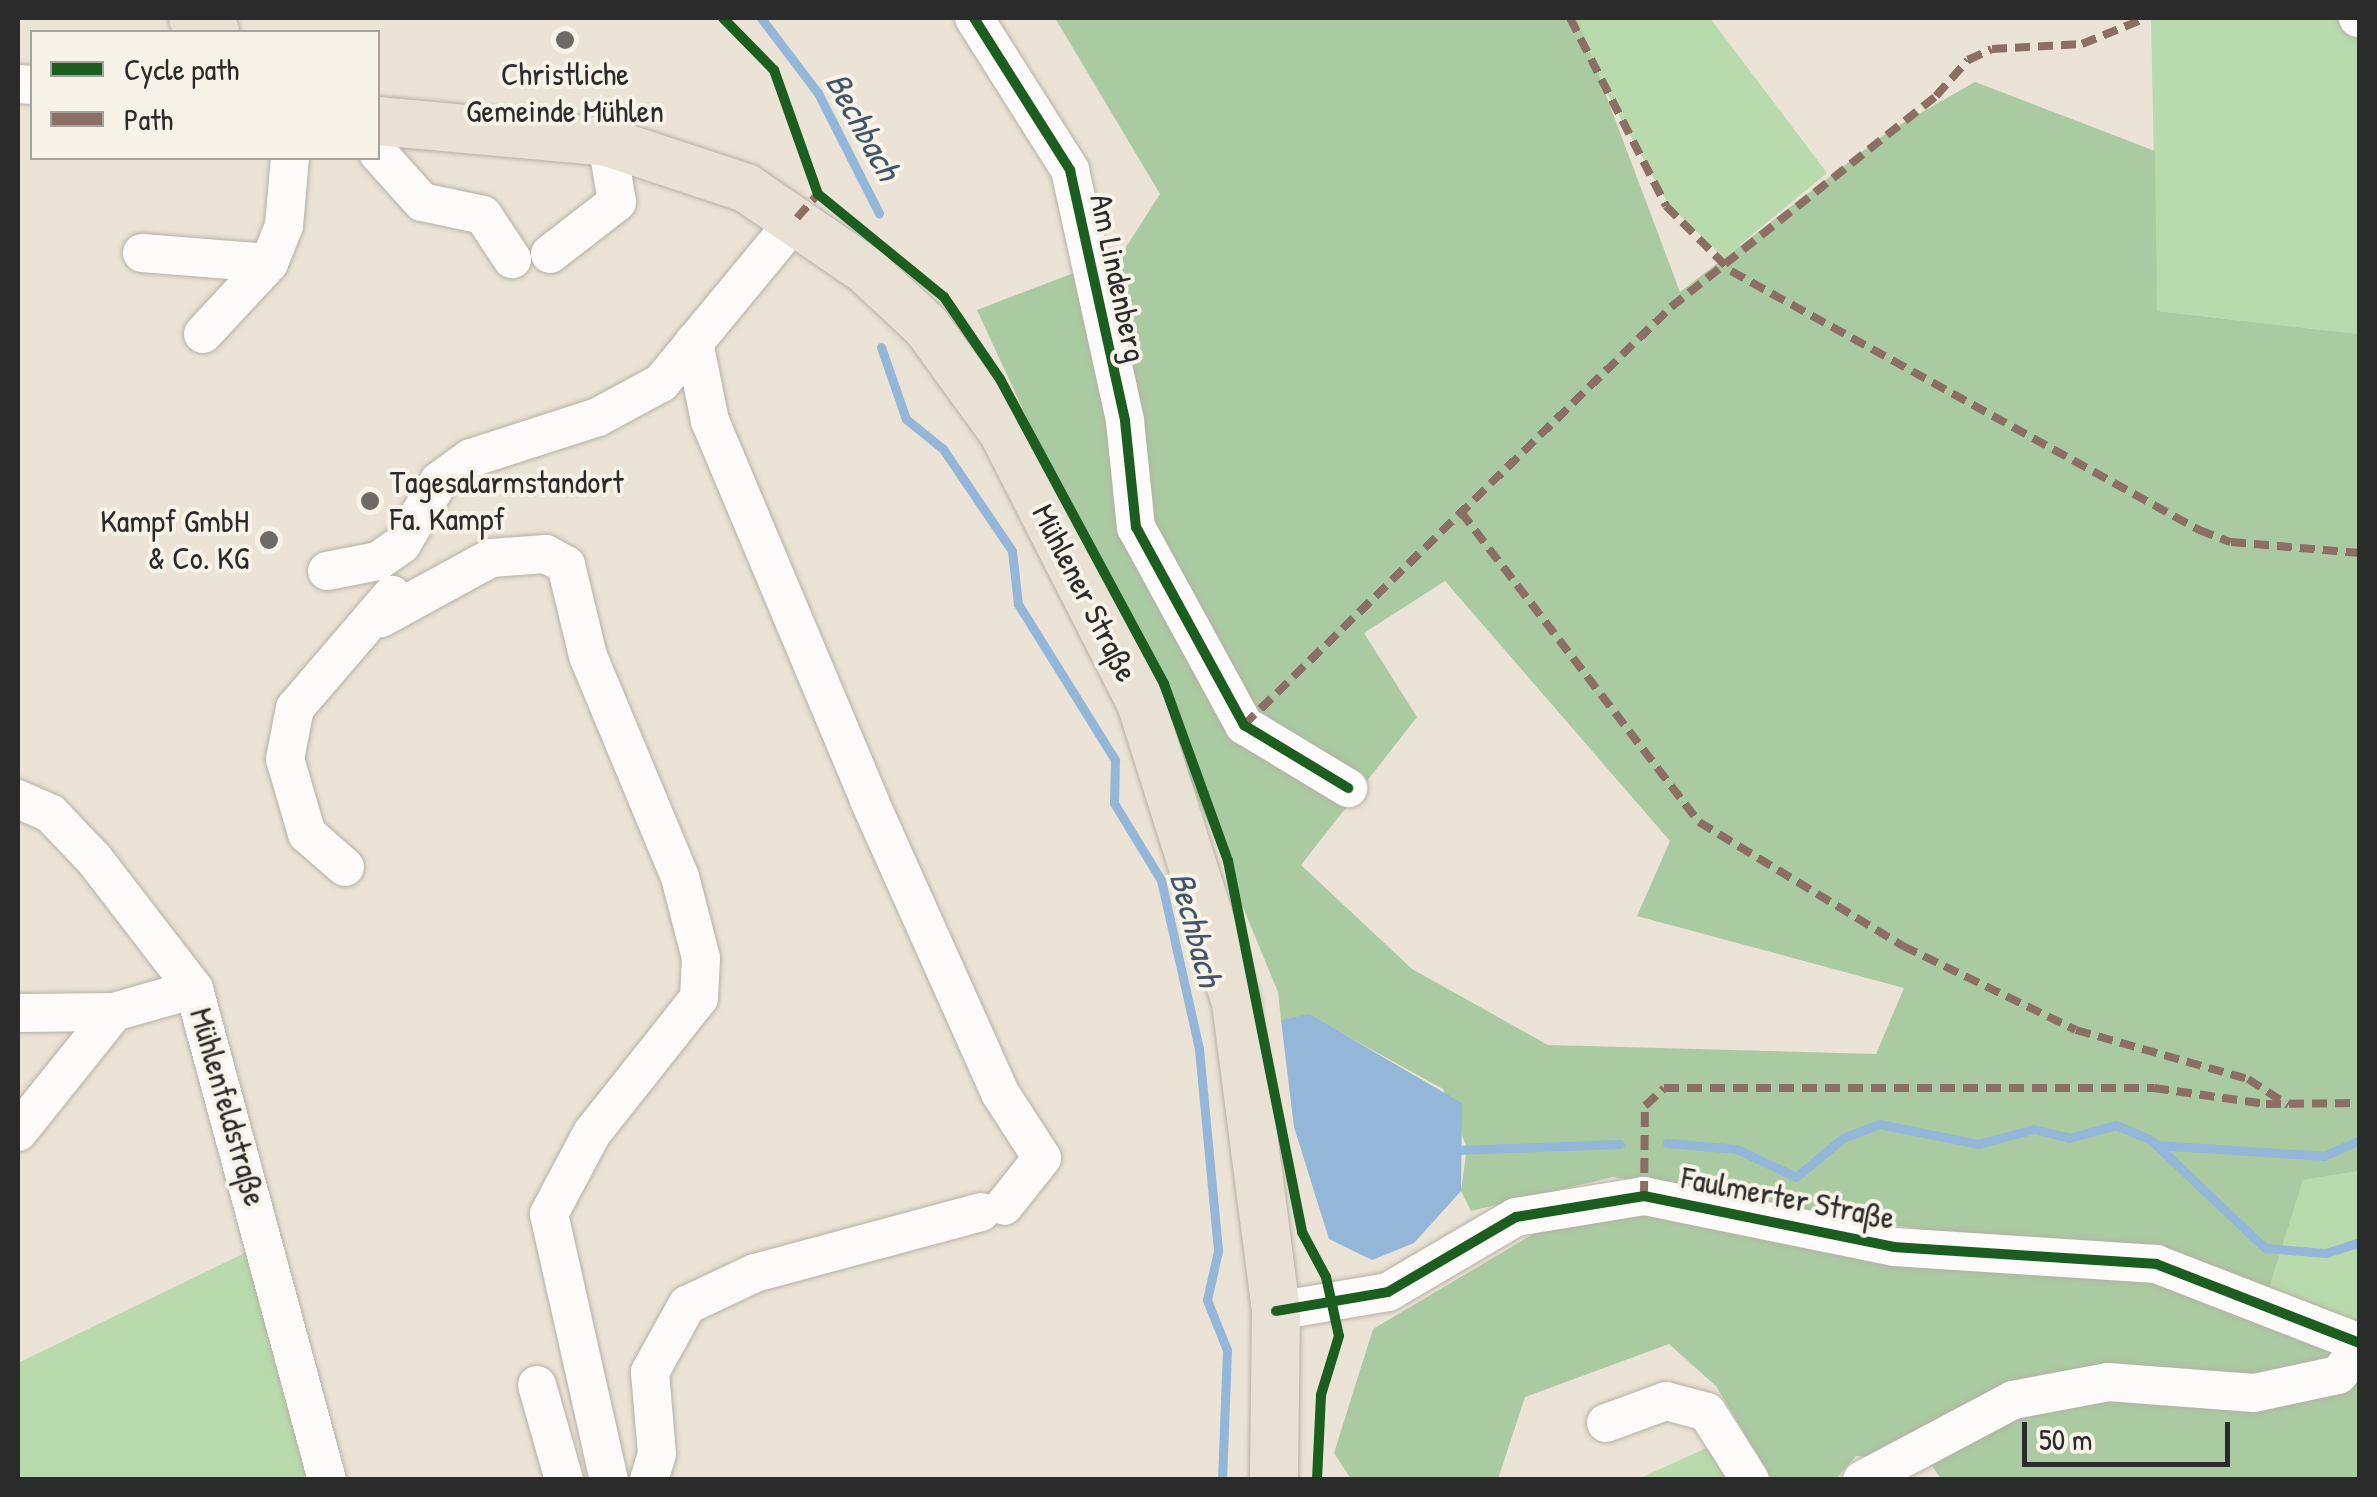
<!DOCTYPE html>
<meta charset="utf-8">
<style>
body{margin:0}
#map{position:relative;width:2377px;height:1497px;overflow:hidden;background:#ebe3d5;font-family:"Patrick Hand",sans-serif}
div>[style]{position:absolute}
.green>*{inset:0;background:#b9daac}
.forest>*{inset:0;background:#aacaa1}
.water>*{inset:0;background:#94b6d8}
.stream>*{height:9px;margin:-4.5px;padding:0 4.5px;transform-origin:4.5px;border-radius:4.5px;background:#94b6d8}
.roads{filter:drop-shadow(0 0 2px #b5b0a7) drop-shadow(0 0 2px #b5b0a7)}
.minor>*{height:38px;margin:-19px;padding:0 19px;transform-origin:19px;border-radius:19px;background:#fcfbf9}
.major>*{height:48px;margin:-24px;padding:0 24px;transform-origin:24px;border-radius:24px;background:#e8e1d4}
.quiet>*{height:8px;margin-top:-4px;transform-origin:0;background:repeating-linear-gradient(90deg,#8d6e63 0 15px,transparent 0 23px)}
.cycleway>*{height:10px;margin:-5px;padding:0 5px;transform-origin:5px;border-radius:5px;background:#1b5e20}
.dots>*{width:28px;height:28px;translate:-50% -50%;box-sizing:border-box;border:5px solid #f7f3e8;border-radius:50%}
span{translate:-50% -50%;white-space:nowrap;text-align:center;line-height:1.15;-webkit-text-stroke:8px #f7f3e8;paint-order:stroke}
.poi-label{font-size:32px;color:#2b2b2b}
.left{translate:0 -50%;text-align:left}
.right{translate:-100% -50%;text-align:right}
.street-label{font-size:32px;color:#2b2b2b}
.water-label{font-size:35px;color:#435568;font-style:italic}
.frame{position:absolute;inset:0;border:20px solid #2b2b2b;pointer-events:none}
.legend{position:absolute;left:30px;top:30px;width:350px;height:130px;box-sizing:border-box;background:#f7f3e8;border:2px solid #a5a39c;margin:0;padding:12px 18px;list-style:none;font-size:30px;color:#2b2b2b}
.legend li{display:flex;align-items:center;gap:20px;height:50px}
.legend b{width:50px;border:2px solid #a5a39c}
.scale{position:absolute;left:2022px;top:1422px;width:208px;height:45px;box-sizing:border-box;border:5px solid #2b2b2b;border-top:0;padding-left:12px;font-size:30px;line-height:35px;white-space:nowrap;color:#2b2b2b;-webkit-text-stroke:8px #f7f3e8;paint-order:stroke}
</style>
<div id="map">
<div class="green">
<div style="clip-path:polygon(1577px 18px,1710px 18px,1827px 173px,1724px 258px,1669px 205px,1587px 58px)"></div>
<div style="clip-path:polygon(2332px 18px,2359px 26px,2359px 334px,2157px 311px,2151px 20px)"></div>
<div style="clip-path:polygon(2359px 1171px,2359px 1324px,2269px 1289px,2303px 1180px)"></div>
<div style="clip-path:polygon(259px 1246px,318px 1479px,18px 1480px,18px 1363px)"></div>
<div style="clip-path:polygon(1713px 1445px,1738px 1480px,1636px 1480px)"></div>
</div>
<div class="forest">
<div style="clip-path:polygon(evenodd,1055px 18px,1577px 18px,1680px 292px,1889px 131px,1975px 82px,2155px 151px,2157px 311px,2359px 334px,2359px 1171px,2303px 1180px,2269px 1289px,1613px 1177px,1471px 1211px,1461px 1191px,1467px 1148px,1443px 1089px,1309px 1015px,1281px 1020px,1278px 992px,1159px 704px,977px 310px,1121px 255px,1160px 194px,1055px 18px,1445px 581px,1670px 841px,1637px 916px,1904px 988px,1876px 1054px,1548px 1045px,1412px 969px,1301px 865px,1417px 717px,1364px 633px,1445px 581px)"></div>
<div style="clip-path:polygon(1655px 1210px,2142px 1276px,2359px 1355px,2359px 1479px,1942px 1480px,1927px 1459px,1856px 1456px,1836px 1479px,1772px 1479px,1716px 1386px,1669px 1344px,1525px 1397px,1498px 1479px,1351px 1479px,1334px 1453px,1373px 1329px,1535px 1233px)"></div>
</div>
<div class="water">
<div style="clip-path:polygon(1309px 1014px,1462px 1103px,1461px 1191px,1414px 1243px,1372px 1260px,1329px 1239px,1294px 1127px,1281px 1020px)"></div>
</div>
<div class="stream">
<div style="left:761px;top:18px;width:94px;rotate:52.8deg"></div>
<div style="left:818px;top:93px;width:135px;rotate:63.1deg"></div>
<div style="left:881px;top:347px;width:76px;rotate:70.9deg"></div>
<div style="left:906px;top:419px;width:48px;rotate:39deg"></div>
<div style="left:943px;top:449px;width:123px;rotate:55.9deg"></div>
<div style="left:1012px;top:551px;width:53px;rotate:83.5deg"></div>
<div style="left:1018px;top:604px;width:184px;rotate:58.1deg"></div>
<div style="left:1115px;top:760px;width:43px;rotate:91.3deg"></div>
<div style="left:1114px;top:803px;width:90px;rotate:58.6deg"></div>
<div style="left:1161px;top:880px;width:173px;rotate:77.3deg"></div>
<div style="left:1199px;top:1049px;width:203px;rotate:84.6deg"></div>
<div style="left:1218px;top:1251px;width:50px;rotate:102.7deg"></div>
<div style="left:1207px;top:1300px;width:54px;rotate:68.2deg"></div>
<div style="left:1227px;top:1350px;width:130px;rotate:92.2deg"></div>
<div style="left:1667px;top:1143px;width:70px;rotate:4.9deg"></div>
<div style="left:1737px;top:1149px;width:65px;rotate:25.4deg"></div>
<div style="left:1796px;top:1177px;width:61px;rotate:-39.7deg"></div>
<div style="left:1843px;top:1138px;width:39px;rotate:-21deg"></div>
<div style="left:1879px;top:1124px;width:101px;rotate:11.4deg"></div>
<div style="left:1978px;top:1144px;width:58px;rotate:-15deg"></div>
<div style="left:2034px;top:1129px;width:36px;rotate:14deg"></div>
<div style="left:2069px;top:1138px;width:49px;rotate:-15.5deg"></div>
<div style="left:2116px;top:1125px;width:38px;rotate:23deg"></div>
<div style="left:2151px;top:1140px;width:157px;rotate:43.5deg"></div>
<div style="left:2265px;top:1248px;width:61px;rotate:4.7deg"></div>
<div style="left:2326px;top:1253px;width:36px;rotate:-18deg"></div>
<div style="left:2156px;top:1145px;width:168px;rotate:3.7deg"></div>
<div style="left:2324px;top:1156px;width:39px;rotate:-24deg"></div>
<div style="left:1456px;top:1150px;width:164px;rotate:-2.1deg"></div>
</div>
<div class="roads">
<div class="minor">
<div style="left:974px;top:18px;width:180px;rotate:57.7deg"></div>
<div style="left:1070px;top:170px;width:257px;rotate:77.6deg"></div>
<div style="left:1125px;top:421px;width:107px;rotate:84.1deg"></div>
<div style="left:1136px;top:527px;width:226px;rotate:61.4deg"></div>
<div style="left:1244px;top:725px;width:122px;rotate:31.2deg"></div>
<div style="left:2358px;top:18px;width:2px"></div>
<div style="left:18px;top:84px;width:14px;rotate:4deg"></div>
<div style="left:378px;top:153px;width:66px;rotate:48.1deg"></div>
<div style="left:422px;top:202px;width:62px;rotate:12deg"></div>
<div style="left:483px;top:215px;width:53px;rotate:56.6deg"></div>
<div style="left:142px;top:253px;width:127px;rotate:4.5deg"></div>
<div style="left:550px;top:254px;width:85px;rotate:-37.8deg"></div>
<div style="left:617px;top:202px;width:61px;rotate:-99.5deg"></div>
<div style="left:203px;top:334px;width:97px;rotate:-47.1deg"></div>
<div style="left:269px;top:263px;width:40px;rotate:-68deg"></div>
<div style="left:284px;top:226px;width:68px;rotate:-85deg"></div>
<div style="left:694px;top:342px;width:81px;rotate:78.6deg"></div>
<div style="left:710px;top:421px;width:411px;rotate:67.2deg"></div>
<div style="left:869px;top:800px;width:321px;rotate:65.9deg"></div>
<div style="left:1000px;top:1093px;width:77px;rotate:57.1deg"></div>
<div style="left:1042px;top:1158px;width:61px;rotate:128.4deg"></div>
<div style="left:327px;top:571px;width:52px;rotate:-11.1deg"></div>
<div style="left:378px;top:561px;width:29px;rotate:-35deg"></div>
<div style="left:402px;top:544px;width:73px;rotate:-59.6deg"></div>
<div style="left:439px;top:481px;width:39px;rotate:-36deg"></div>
<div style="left:471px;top:458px;width:133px;rotate:-17.9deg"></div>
<div style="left:598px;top:417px;width:72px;rotate:-28.4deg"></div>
<div style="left:661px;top:383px;width:214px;rotate:-50.5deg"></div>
<div style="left:381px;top:618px;width:125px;rotate:-28.6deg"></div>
<div style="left:491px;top:558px;width:55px;rotate:-4.2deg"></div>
<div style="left:546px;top:554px;width:23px;rotate:29deg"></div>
<div style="left:566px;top:565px;width:94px;rotate:76.4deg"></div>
<div style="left:588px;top:656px;width:239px;rotate:67.4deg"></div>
<div style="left:680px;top:877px;width:84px;rotate:75.5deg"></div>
<div style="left:701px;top:958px;width:40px;rotate:92.9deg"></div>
<div style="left:699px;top:998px;width:172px;rotate:128.4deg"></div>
<div style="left:592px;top:1133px;width:92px;rotate:118deg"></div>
<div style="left:549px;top:1214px;width:273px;rotate:77.3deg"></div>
<div style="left:18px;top:799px;width:36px;rotate:24deg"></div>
<div style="left:51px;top:814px;width:62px;rotate:46.3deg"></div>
<div style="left:94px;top:859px;width:164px;rotate:52.4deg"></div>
<div style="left:194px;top:989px;width:509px;rotate:74.84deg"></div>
<div style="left:345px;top:867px;width:50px;rotate:-139deg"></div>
<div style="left:307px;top:834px;width:78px;rotate:-106.3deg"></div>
<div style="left:285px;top:759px;width:52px;rotate:-78.9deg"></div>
<div style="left:295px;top:708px;width:149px;rotate:-49.4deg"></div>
<div style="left:18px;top:1013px;width:96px;rotate:-0.6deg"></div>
<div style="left:18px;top:1132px;width:154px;rotate:-51.3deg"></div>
<div style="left:114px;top:1012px;width:83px;rotate:-16deg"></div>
<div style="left:1276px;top:1311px;width:114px;rotate:-9.6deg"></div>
<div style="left:1388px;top:1292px;width:148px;rotate:-30.4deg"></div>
<div style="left:1516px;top:1217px;width:130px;rotate:-9.3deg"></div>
<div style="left:1644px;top:1196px;width:255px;rotate:11.5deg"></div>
<div style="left:1894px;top:1247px;width:263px;rotate:3.7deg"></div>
<div style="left:2156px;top:1264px;width:219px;rotate:21.2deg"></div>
<div style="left:537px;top:1385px;width:99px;rotate:74.1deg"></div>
<div style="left:1606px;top:1423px;width:64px;rotate:-20.1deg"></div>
<div style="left:1666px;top:1401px;width:42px;rotate:15deg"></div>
<div style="left:1707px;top:1412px;width:80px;rotate:57.7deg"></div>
<div style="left:649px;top:1480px;width:27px;rotate:-73deg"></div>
<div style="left:657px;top:1454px;width:82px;rotate:-94.9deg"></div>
<div style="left:650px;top:1372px;width:77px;rotate:-61.1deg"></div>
<div style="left:687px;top:1305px;width:75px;rotate:-25.2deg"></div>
<div style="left:755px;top:1273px;width:234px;rotate:-15.1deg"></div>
<div style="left:1862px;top:1480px;width:171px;rotate:-27.9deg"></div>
<div style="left:2013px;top:1400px;width:97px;rotate:-10.7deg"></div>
<div style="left:2108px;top:1382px;width:146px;rotate:4.3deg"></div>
<div style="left:2254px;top:1393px;width:86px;rotate:-12.1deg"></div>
<div style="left:2338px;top:1375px;width:34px;rotate:-50deg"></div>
</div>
<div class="major">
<div style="left:193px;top:18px;width:26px;rotate:32deg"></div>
<div style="left:378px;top:121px;width:230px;rotate:5.2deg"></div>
<div style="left:607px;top:142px;width:146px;rotate:18.3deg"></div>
<div style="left:746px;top:188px;width:147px;rotate:34.4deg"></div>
<div style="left:867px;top:271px;width:82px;rotate:43deg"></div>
<div style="left:927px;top:327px;width:130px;rotate:54.1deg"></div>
<div style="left:1003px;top:432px;width:304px;rotate:63deg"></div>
<div style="left:1141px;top:703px;width:315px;rotate:72.4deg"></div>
<div style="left:1236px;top:1003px;width:311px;rotate:82.6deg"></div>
<div style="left:1276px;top:1311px;width:169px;rotate:90.7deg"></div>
</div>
</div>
<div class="quiet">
<div style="left:1570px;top:18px;width:211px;rotate:62.9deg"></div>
<div style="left:1666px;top:206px;width:92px;rotate:45deg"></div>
<div style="left:1731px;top:271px;width:535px;rotate:28.96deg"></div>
<div style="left:2199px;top:530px;width:34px;rotate:21deg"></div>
<div style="left:2231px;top:542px;width:129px;rotate:4.9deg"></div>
<div style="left:797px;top:218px;width:32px;rotate:-49deg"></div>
<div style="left:1461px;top:512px;width:391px;rotate:52.5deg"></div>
<div style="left:1699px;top:822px;width:239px;rotate:31.3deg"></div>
<div style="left:1903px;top:946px;width:192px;rotate:25.9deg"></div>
<div style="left:2076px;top:1030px;width:179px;rotate:15.9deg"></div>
<div style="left:2248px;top:1079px;width:48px;rotate:33deg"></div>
<div style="left:1244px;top:725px;width:598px;rotate:-44.39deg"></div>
<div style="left:1671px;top:307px;width:339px;rotate:-38.5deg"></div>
<div style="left:1936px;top:96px;width:48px;rotate:-48.4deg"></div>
<div style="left:1968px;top:60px;width:26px;rotate:-25deg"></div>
<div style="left:1992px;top:49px;width:90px;rotate:-3.2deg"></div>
<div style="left:2082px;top:44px;width:69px;rotate:-22.1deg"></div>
<div style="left:1644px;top:1196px;width:90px;rotate:-89.4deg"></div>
<div style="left:1645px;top:1106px;width:26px;rotate:-43deg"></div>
<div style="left:1664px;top:1088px;width:490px"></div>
<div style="left:2154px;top:1088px;width:113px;rotate:8.1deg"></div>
<div style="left:2266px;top:1104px;width:94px;rotate:-0.6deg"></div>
</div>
<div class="cycleway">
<div style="left:723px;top:18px;width:73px;rotate:45.6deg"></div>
<div style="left:774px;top:70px;width:132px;rotate:70.5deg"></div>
<div style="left:818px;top:194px;width:163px;rotate:39.3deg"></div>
<div style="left:944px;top:297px;width:99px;rotate:55.7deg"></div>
<div style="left:1000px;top:379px;width:346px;rotate:61.7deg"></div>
<div style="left:1164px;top:684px;width:188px;rotate:70.1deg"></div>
<div style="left:1228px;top:861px;width:378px;rotate:78.7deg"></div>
<div style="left:1302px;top:1232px;width:51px;rotate:61.9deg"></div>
<div style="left:1326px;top:1277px;width:60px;rotate:77.6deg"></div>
<div style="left:1339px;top:1336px;width:62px;rotate:107deg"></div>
<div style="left:1321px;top:1395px;width:85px;rotate:92.7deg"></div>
<div style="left:974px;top:18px;width:180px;rotate:57.7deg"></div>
<div style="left:1070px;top:170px;width:257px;rotate:77.6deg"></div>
<div style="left:1125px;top:421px;width:107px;rotate:84.1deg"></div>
<div style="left:1136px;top:527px;width:226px;rotate:61.4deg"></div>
<div style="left:1244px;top:725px;width:122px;rotate:31.2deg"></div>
<div style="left:1276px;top:1311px;width:114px;rotate:-9.6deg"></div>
<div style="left:1388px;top:1292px;width:148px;rotate:-30.4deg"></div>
<div style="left:1516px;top:1217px;width:130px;rotate:-9.3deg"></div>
<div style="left:1644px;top:1196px;width:255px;rotate:11.5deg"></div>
<div style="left:1894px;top:1247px;width:263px;rotate:3.7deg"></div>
<div style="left:2156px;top:1264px;width:219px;rotate:21.2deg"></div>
</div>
<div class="dots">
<div style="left:565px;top:40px;background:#6e6b66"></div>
<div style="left:370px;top:501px;background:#6e6b66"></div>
<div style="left:269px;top:540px;background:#6e6b66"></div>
</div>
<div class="poi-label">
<span style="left:565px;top:93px">Christliche<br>Gemeinde Mühlen</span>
<span class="left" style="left:390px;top:501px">Tagesalarmstandort<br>Fa. Kampf</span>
<span class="right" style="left:249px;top:540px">Kampf GmbH<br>&amp; Co. KG</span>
</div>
<div class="street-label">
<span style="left:1118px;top:278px;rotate:78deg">Am Lindenberg</span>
<span style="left:1085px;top:593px;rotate:63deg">Mühlener Straße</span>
<span style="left:228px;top:1107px;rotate:74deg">Mühlenfeldstraße</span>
<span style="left:1788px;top:1198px;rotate:11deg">Faulmerter Straße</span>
</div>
<div class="water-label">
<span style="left:863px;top:126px;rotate:61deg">Bechbach</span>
<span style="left:1196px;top:929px;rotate:75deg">Bechbach</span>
</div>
<div class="frame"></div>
<ul class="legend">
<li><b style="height:12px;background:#1b5e20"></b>Cycle path</li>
<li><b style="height:12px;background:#8d6e63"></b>Path</li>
</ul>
<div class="scale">50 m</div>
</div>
